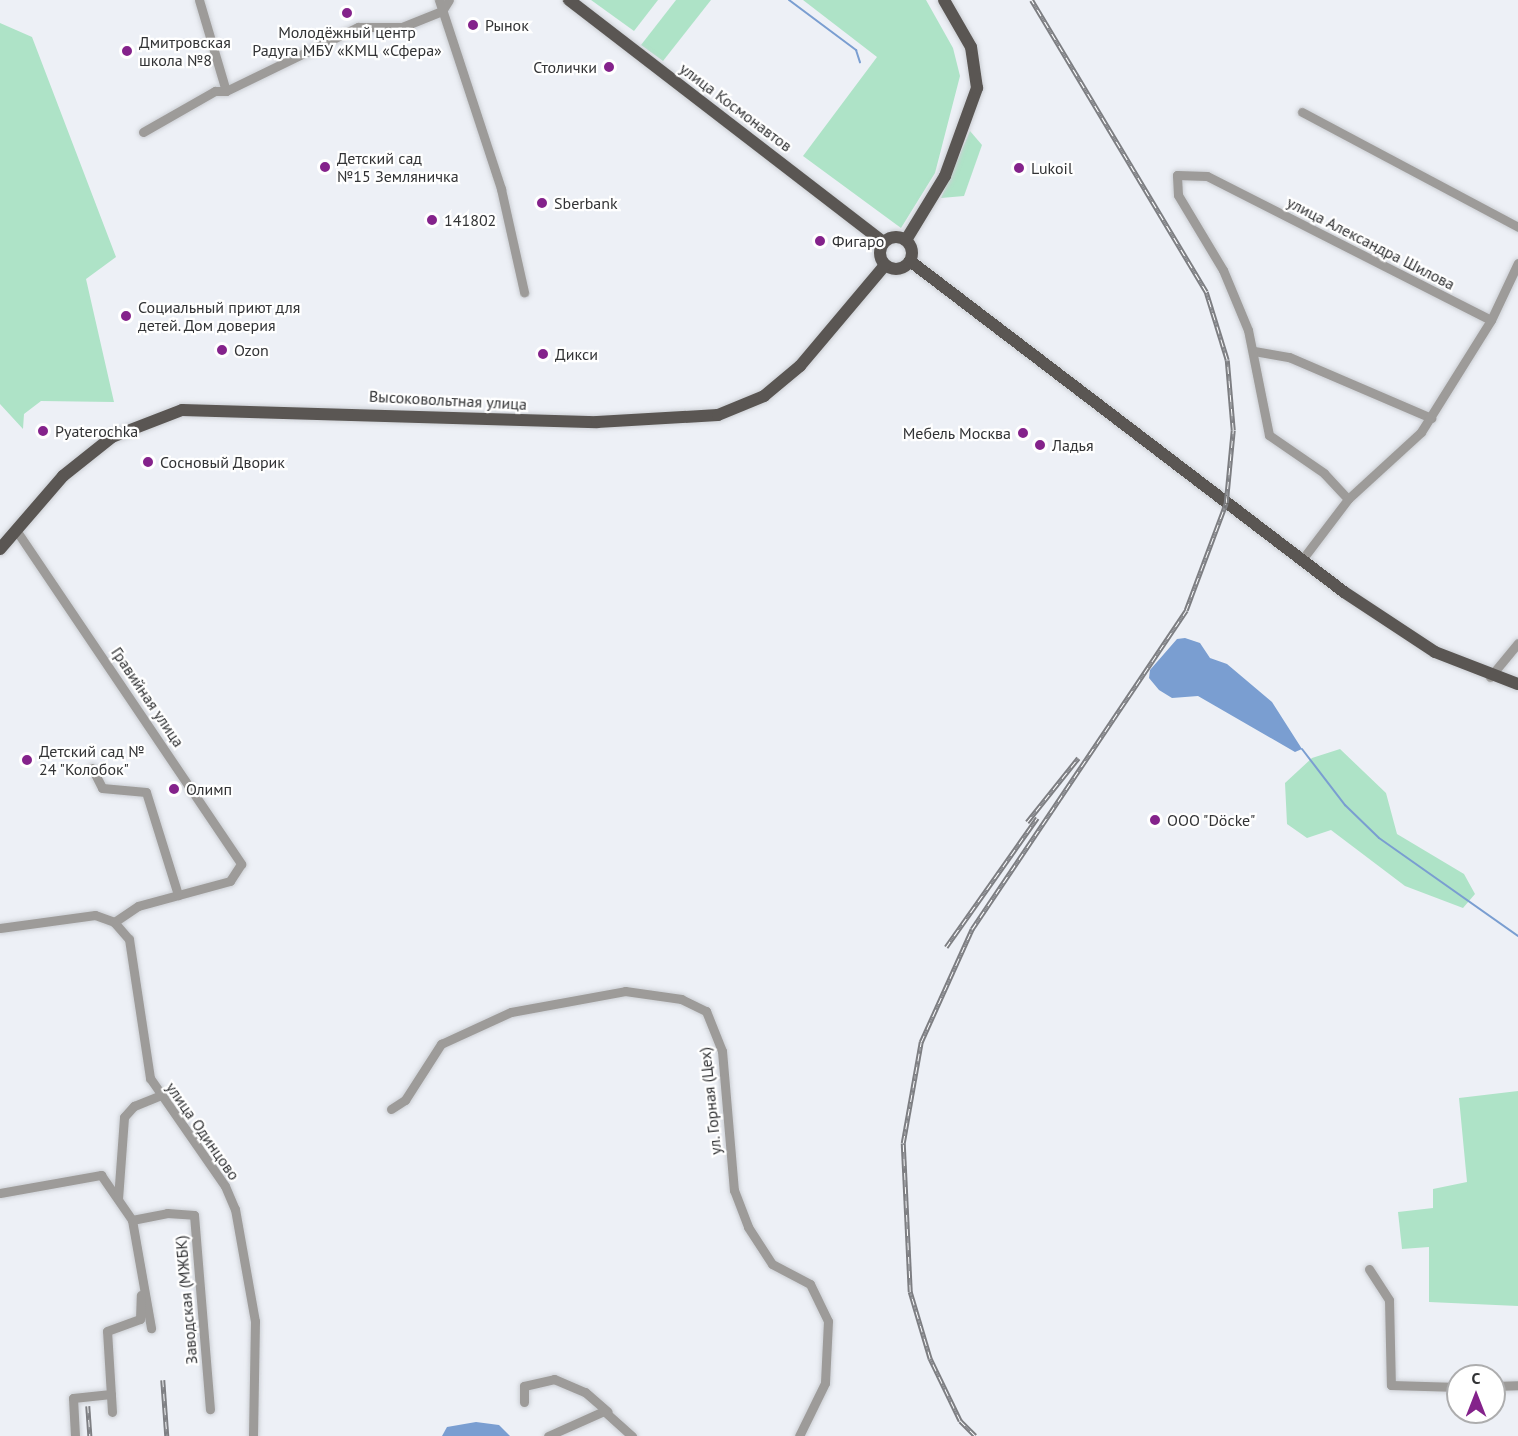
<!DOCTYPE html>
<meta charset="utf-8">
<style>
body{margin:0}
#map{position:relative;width:1518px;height:1436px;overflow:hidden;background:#edf0f6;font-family:"PT Sans",sans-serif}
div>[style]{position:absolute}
.green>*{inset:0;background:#aee3c7}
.water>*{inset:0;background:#7a9ed1}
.stream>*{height:2px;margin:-1px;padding:0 1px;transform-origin:1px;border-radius:1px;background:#7a9ed1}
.roads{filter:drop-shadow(0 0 2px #cbced3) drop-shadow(0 0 2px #cbced3)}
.minor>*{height:9px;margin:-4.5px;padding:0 4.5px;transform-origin:4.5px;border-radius:4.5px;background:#9d9b99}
.major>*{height:12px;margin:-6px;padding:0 6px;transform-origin:6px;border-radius:6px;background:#5a5653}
.major>.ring{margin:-6px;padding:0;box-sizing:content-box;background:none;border:12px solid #5a5653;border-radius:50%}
.rail>*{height:4.5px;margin-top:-2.25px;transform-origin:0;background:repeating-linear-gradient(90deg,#fff 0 7px,#7d7e82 0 14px);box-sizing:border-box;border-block:2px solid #7d7e82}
.dots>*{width:16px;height:16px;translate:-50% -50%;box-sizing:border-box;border:3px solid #fff;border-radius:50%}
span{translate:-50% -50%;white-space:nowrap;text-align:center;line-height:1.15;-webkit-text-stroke:4.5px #fff;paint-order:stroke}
.poi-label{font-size:16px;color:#323335}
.left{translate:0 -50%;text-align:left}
.right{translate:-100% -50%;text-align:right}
.street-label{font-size:16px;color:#323335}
.north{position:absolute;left:1446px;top:1364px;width:60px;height:60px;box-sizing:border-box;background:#fff;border:2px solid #adadae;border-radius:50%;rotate:0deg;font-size:16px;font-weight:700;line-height:24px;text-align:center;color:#323335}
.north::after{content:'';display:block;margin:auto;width:21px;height:27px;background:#84228b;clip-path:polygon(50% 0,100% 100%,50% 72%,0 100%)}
</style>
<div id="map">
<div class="green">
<div style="clip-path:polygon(591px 0,658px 0,634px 31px)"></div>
<div style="clip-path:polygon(676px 0,711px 0,663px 61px,641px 45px)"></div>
<div style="clip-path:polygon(803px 0,926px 0,953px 48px,960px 76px,935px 173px,901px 228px,803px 156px,877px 57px)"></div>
<div style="clip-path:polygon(0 23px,32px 37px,116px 257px,86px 279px,114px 402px,41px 401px,24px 414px,23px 429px,0 404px)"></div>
<div style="clip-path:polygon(970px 131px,982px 145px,964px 196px,941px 198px)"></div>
<div style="clip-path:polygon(1340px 749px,1386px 793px,1397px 834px,1464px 874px,1475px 894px,1463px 908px,1405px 886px,1331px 830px,1307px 838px,1287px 824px,1285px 783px,1312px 758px)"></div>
<div style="clip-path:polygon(1518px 1091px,1518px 1306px,1429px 1302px,1429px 1247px,1402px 1249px,1398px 1212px,1433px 1208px,1433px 1189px,1467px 1182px,1459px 1098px)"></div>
</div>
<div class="water">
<div style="clip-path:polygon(1185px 638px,1200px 643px,1210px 658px,1227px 664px,1272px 702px,1302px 749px,1295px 752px,1198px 696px,1172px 698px,1159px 690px,1149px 678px,1150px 670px,1177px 639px)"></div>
<div style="clip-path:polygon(476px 1422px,499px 1425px,510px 1436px,442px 1436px,447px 1427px)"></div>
</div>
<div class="stream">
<div style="left:789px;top:0;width:84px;rotate:36.7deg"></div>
<div style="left:856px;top:50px;width:13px;rotate:72deg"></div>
<div style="left:1302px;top:749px;width:71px;rotate:52.5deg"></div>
<div style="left:1345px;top:805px;width:47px;rotate:44.1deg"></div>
<div style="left:1379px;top:838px;width:170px;rotate:35.2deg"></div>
</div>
<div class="roads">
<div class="minor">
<div style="left:199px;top:0;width:95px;rotate:73.5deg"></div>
<div style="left:226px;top:91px;width:147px;rotate:-25.9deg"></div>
<div style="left:358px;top:27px;width:44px"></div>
<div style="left:402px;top:27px;width:43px;rotate:-21.8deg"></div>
<div style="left:442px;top:11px;width:13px;rotate:-58deg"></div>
<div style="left:439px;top:0;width:199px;rotate:71.8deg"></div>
<div style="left:501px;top:189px;width:106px;rotate:77.4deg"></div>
<div style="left:1302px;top:112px;width:245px;rotate:28deg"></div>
<div style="left:143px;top:132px;width:83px;rotate:-29.7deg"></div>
<div style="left:215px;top:91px;width:11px"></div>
<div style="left:1254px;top:351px;width:36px;rotate:10deg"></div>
<div style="left:1289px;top:357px;width:155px;rotate:23.2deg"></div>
<div style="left:1348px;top:499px;width:35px;rotate:-133deg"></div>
<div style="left:1324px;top:473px;width:67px;rotate:-145.4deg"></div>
<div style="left:1269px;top:435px;width:107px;rotate:-101.3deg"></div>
<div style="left:1248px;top:330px;width:65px;rotate:-112.6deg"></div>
<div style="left:1223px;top:270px;width:87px;rotate:-121deg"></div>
<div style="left:1178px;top:195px;width:20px;rotate:-93deg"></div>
<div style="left:1177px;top:175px;width:30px;rotate:2deg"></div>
<div style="left:1207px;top:176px;width:318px;rotate:26.9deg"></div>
<div style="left:16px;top:530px;width:403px;rotate:56deg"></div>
<div style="left:241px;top:864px;width:20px;rotate:123deg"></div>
<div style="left:230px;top:881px;width:95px;rotate:164.8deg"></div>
<div style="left:138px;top:906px;width:29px;rotate:146deg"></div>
<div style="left:1301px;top:561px;width:78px;rotate:-52.8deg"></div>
<div style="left:1348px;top:499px;width:99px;rotate:-42.5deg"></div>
<div style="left:1421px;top:432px;width:132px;rotate:-58deg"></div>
<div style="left:1491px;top:320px;width:63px;rotate:-64.7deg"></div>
<div style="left:1490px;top:677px;width:44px;rotate:-50.5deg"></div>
<div style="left:92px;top:768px;width:22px;rotate:63deg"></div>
<div style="left:102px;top:788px;width:44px;rotate:5.2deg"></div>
<div style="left:146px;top:792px;width:108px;rotate:72.7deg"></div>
<div style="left:0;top:928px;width:96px;rotate:-7.8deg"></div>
<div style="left:95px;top:915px;width:20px;rotate:20deg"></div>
<div style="left:114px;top:922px;width:23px;rotate:49deg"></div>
<div style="left:129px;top:939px;width:141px;rotate:81.4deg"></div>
<div style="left:150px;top:1078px;width:131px;rotate:55.2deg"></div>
<div style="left:225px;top:1186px;width:25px;rotate:67deg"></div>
<div style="left:235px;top:1209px;width:114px;rotate:79.9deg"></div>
<div style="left:255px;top:1321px;width:115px;rotate:91deg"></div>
<div style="left:391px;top:1109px;width:17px;rotate:-33deg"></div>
<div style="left:405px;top:1100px;width:67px;rotate:-57.3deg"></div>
<div style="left:441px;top:1044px;width:77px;rotate:-24.6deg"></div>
<div style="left:511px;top:1012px;width:116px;rotate:-10.4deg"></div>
<div style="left:625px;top:991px;width:57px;rotate:8.1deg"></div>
<div style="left:681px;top:999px;width:28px;rotate:26deg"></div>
<div style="left:706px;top:1011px;width:43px;rotate:68.2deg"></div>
<div style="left:722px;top:1051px;width:140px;rotate:85.1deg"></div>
<div style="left:734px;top:1190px;width:40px;rotate:69deg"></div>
<div style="left:748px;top:1227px;width:44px;rotate:57deg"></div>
<div style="left:772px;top:1264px;width:43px;rotate:27.8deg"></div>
<div style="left:810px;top:1284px;width:41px;rotate:64.1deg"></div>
<div style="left:828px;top:1321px;width:62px;rotate:92.8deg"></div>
<div style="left:825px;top:1383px;width:59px;rotate:116.1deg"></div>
<div style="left:0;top:1193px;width:103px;rotate:-10.1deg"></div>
<div style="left:101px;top:1175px;width:55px;rotate:55.4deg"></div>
<div style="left:132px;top:1220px;width:110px;rotate:80deg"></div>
<div style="left:118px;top:1199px;width:82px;rotate:-85.8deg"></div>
<div style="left:124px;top:1117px;width:15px;rotate:-48deg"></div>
<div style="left:134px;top:1106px;width:27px;rotate:-22deg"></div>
<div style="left:132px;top:1220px;width:36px;rotate:-11deg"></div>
<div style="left:167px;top:1213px;width:27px;rotate:4deg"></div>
<div style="left:194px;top:1215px;width:195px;rotate:85.3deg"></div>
<div style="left:1369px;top:1269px;width:37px;rotate:57deg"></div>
<div style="left:1389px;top:1300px;width:85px;rotate:88.7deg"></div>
<div style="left:1391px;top:1385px;width:67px;rotate:1.7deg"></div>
<div style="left:1494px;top:1386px;width:24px;rotate:-2deg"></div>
<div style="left:524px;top:1402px;width:16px;rotate:-90deg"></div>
<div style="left:524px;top:1386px;width:31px;rotate:-13deg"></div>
<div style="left:554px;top:1379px;width:34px;rotate:23deg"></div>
<div style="left:585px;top:1392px;width:30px;rotate:41deg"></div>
<div style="left:112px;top:1412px;width:81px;rotate:-93.5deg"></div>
<div style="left:107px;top:1331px;width:35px;rotate:-20deg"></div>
<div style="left:140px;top:1319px;width:24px;rotate:-88deg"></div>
<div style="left:75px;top:1436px;width:38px;rotate:-93deg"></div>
<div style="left:73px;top:1398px;width:38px;rotate:-6deg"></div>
<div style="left:548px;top:1436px;width:61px;rotate:-24.1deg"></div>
<div style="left:604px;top:1411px;width:38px;rotate:42deg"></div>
</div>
<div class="major">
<div style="left:569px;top:0;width:396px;rotate:37.6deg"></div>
<div class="ring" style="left:880px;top:237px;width:20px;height:20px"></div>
<div style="left:906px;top:240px;width:75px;rotate:-58.6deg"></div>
<div style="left:945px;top:176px;width:94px;rotate:-70deg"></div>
<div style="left:977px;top:88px;width:41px;rotate:-98.3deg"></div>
<div style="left:971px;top:47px;width:54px;rotate:-119.9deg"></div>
<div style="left:910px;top:261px;width:546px;rotate:37.33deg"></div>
<div style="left:1344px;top:592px;width:109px;rotate:33.4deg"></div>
<div style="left:1435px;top:652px;width:89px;rotate:21.1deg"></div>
<div style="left:0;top:549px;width:96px;rotate:-49.2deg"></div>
<div style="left:63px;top:476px;width:63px;rotate:-38.5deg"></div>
<div style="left:112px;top:437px;width:75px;rotate:-21.1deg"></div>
<div style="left:182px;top:410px;width:415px;rotate:1.7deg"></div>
<div style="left:597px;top:422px;width:121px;rotate:-3.3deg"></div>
<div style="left:718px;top:415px;width:50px;rotate:-22.4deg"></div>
<div style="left:764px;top:396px;width:47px;rotate:-39.8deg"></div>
<div style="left:800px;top:366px;width:132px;rotate:-49.9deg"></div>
</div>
</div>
<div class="rail">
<div style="left:1027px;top:822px;width:82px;rotate:-51.4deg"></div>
<div style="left:946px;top:947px;width:158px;rotate:-54.8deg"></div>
<div style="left:163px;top:1380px;width:56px;rotate:85.9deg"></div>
<div style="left:88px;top:1406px;width:30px;rotate:86deg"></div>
<div style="left:975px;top:1436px;width:21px;rotate:-135deg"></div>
<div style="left:960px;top:1421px;width:69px;rotate:-115.8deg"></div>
<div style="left:930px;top:1359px;width:70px;rotate:-106.6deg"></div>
<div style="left:910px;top:1292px;width:149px;rotate:-92.7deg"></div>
<div style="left:903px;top:1143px;width:103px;rotate:-79.9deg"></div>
<div style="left:921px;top:1042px;width:124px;rotate:-65.7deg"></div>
<div style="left:972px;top:929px;width:384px;rotate:-56.1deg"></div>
<div style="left:1186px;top:610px;width:114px;rotate:-69.5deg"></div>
<div style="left:1226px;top:503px;width:73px;rotate:-84.5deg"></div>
<div style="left:1233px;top:430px;width:70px;rotate:-94.9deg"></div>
<div style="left:1227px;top:360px;width:71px;rotate:-107.2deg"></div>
<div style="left:1206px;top:292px;width:340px;rotate:-120.9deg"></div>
</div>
<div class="dots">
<div style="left:347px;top:13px;background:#84228b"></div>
<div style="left:473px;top:25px;background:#84228b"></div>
<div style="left:127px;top:51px;background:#84228b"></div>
<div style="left:609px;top:67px;background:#84228b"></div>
<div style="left:325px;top:167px;background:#84228b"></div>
<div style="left:1019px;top:168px;background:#84228b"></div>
<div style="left:542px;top:203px;background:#84228b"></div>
<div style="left:432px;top:220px;background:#84228b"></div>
<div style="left:820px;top:241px;background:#84228b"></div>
<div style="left:126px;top:316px;background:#84228b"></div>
<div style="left:222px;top:350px;background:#84228b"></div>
<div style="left:543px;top:354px;background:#84228b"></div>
<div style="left:43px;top:431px;background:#84228b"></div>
<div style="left:1023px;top:433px;background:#84228b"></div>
<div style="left:1040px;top:445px;background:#84228b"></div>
<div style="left:148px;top:462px;background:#84228b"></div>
<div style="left:27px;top:760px;background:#84228b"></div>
<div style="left:174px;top:789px;background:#84228b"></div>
<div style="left:1155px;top:820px;background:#84228b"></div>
</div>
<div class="poi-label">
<span class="left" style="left:485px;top:25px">Рынок</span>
<span style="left:347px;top:41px">Молодёжный центр<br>Радуга МБУ «КМЦ «Сфера»</span>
<span class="left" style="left:139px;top:51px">Дмитровская<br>школа №8</span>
<span class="right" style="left:597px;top:67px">Столички</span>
<span class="left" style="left:337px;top:167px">Детский сад<br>№15 Земляничка</span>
<span class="left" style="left:1031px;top:168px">Lukoil</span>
<span class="left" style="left:554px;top:203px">Sberbank</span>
<span class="left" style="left:444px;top:220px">141802</span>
<span class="left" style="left:832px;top:241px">Фигаро</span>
<span class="left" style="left:138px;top:316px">Социальный приют для<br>детей. Дом доверия</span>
<span class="left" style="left:234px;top:350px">Ozon</span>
<span class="left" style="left:555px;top:354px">Дикси</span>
<span class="left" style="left:55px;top:431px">Pyaterochka</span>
<span class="right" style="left:1011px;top:433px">Мебель Москва</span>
<span class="left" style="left:1052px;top:445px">Ладья</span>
<span class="left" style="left:160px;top:462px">Сосновый Дворик</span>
<span class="left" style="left:39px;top:760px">Детский сад №<br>24 "Колобок"</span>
<span class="left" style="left:186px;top:789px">Олимп</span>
<span class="left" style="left:1167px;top:820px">ООО "Döcke"</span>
</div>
<div class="street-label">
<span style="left:736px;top:107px;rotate:37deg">улица Космонавтов</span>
<span style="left:1371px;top:243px;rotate:27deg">улица Александра Шилова</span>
<span style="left:448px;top:400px;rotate:3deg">Высоковольтная улица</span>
<span style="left:148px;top:697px;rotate:56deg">Гравийная улица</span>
<span style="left:710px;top:1101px;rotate:-96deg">ул. Горная (Цех)</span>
<span style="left:203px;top:1131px;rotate:55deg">улица Одинцово</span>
<span style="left:186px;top:1300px;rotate:-95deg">Заводская (МЖБК)</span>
</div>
<div class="north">С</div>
</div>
